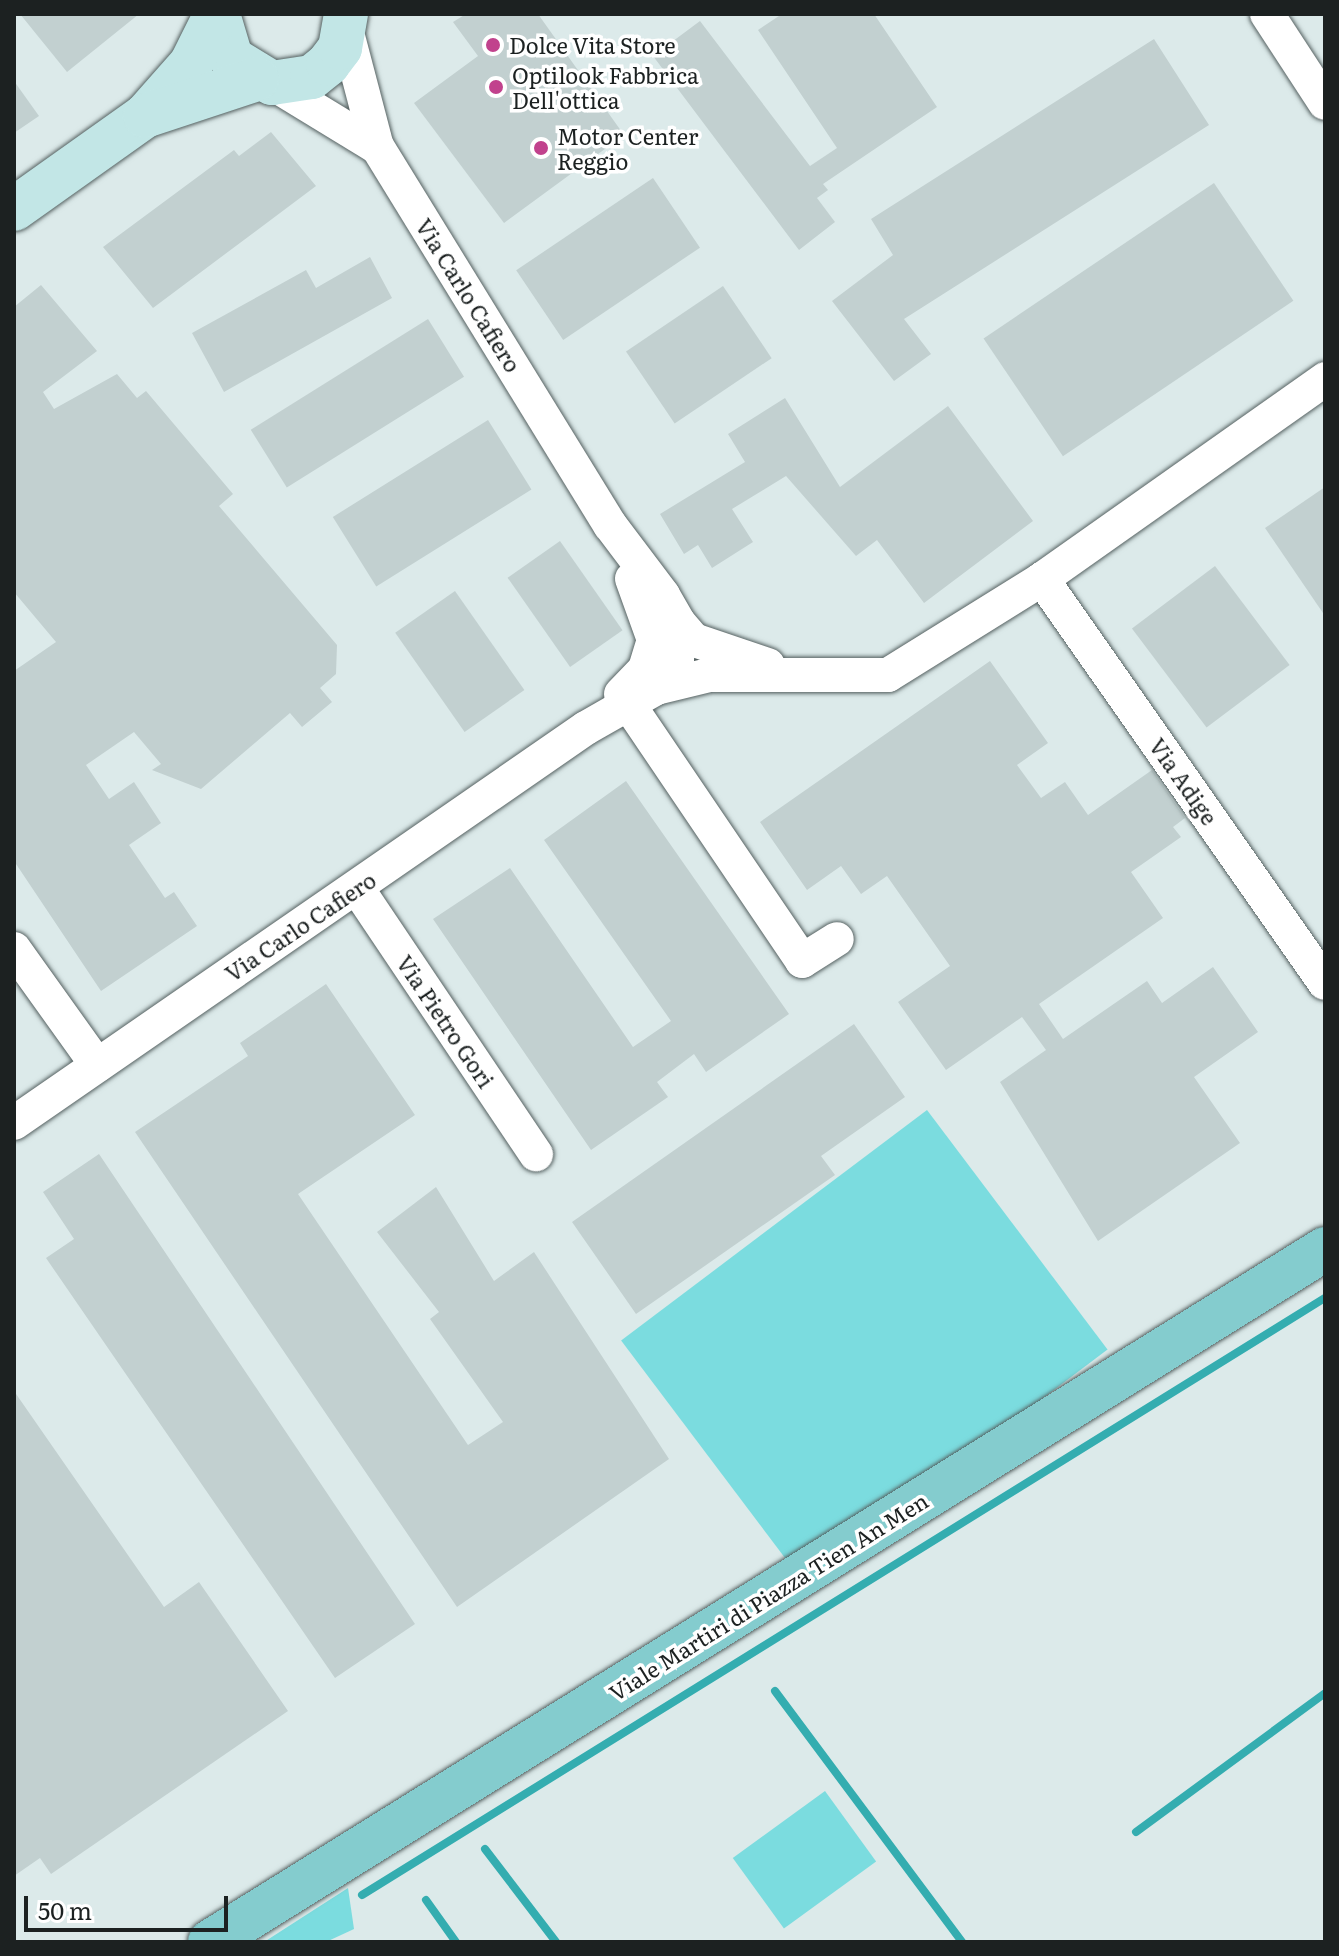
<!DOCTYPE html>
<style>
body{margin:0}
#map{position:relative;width:1339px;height:1956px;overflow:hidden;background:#dceaea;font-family:Literata,serif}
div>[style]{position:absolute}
.green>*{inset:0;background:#7bdcdf;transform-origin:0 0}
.stream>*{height:8px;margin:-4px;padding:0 4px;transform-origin:4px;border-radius:4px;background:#34adb0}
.building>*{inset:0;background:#c2d0d0;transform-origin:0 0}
.roads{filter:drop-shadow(0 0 2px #556161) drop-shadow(0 0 2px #556161)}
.minor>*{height:34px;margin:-17px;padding:0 17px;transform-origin:17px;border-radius:17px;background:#fff}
.secondary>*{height:44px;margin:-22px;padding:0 22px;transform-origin:22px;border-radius:22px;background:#c2e6e6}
.primary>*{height:44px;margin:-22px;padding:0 22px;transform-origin:22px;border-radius:22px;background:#84ccce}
.dots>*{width:22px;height:22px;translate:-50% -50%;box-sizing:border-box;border:4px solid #fff;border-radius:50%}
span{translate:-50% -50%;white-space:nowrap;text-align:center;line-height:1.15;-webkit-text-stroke:7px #fff;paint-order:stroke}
.poi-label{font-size:22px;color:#1c2121}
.left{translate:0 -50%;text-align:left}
.street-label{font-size:22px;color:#1c2121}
.frame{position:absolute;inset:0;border:16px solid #1c2121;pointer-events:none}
.scale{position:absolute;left:24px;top:1896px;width:204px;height:36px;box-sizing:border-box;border:4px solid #1c2121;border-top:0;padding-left:10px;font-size:24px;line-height:28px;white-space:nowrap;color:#1c2121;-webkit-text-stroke:6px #fff;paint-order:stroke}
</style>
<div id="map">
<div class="green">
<div style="left:927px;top:1110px;width:300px;height:383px;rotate:53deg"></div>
<div style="left:825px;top:1791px;width:87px;height:114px;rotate:54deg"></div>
<div style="clip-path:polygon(348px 1888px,354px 1929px,326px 1942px,264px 1942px)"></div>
</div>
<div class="stream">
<div style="left:775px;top:1691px;width:313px;rotate:53.3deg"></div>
<div style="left:1136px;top:1832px;width:235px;rotate:-36.3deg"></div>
<div style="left:485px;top:1849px;width:117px;rotate:52.6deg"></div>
<div style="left:362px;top:1895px;width:1133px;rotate:-31.8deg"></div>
<div style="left:426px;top:1900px;width:52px;rotate:54.5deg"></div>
</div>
<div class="building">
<div style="clip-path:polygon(20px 14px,139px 14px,67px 72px)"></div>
<div style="clip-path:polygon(466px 14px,538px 14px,624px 135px,504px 223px,414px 103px,478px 56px,453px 22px)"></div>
<div style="clip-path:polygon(782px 14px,874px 14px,937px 107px,823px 184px,828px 190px,817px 198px,835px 222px,799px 250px,653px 56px,700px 21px,810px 166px,837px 148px,758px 30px)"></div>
<div style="clip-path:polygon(1154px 39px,1209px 125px,904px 319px,931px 354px,894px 381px,832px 301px,893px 255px,871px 219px)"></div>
<div style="clip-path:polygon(14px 81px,39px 116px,14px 133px)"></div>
<div style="clip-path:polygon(271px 132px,316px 186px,153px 308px,103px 247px,234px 150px,239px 156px)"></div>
<div style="left:653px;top:178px;width:84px;height:165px;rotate:56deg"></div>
<div style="left:1214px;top:183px;width:142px;height:278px;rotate:56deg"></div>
<div style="clip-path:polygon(370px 257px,392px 298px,224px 392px,192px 333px,306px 270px,316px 288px)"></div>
<div style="clip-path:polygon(41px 285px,97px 351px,43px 392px,54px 409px,117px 374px,137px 398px,146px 391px,233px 494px,219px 506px,337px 645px,336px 674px,320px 688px,332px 702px,302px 727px,290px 713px,201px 789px,152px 770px,161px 764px,134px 732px,86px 765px,109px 799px,134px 782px,161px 823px,129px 845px,165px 898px,174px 892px,197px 926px,101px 991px,14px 861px,14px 671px,56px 642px,14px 592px,14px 307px)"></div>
<div style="left:723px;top:286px;width:87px;height:117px;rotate:56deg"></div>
<div style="left:428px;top:319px;width:68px;height:209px;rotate:58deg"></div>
<div style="clip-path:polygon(785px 398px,840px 487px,948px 406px,1033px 521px,924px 603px,877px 540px,856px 556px,786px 476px,732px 509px,753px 542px,712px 568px,698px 545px,684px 554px,660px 514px,745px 462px,728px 434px)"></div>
<div style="left:488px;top:420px;width:82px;height:183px;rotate:58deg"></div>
<div style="clip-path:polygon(1325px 487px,1325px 616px,1265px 528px)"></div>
<div style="left:560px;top:541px;width:109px;height:64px;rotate:55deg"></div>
<div style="left:1215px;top:566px;width:124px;height:104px;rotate:53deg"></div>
<div style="left:455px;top:591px;width:121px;height:73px;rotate:55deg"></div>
<div style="clip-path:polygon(990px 661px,1048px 743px,1017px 765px,1041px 798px,1065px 782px,1088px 815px,1152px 770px,1185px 818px,1173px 827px,1181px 837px,1131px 872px,1163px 918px,1039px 1004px,1063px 1039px,1147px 981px,1162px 1003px,1213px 967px,1258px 1032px,1194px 1077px,1240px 1143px,1098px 1241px,1000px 1082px,1046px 1050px,1022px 1017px,946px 1070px,898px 1002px,950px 966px,887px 876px,861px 894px,841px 866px,807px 890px,760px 822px)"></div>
<div style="clip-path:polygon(626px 781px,789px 1014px,706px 1072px,694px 1054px,657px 1082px,668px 1097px,591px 1150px,433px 919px,510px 868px,633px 1047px,671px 1021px,544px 840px)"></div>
<div style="clip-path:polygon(326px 984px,415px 1115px,298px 1194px,468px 1445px,503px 1422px,430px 1319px,439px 1312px,377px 1232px,436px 1187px,494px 1281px,534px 1252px,669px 1459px,457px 1607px,135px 1132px,248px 1056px,240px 1043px)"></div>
<div style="clip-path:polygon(854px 1024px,905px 1097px,821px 1156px,835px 1175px,636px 1314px,572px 1222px)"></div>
<div style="clip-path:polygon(99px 1154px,415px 1624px,335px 1678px,46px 1258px,74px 1239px,43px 1192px)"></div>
<div style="clip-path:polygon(14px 1391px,164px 1607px,199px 1582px,288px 1711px,51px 1874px,40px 1858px,14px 1876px)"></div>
</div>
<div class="roads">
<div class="minor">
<div style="left:1267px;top:14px;width:106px;rotate:56.9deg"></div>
<div style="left:272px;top:83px;width:123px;rotate:31.4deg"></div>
<div style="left:1042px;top:579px;width:493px;rotate:55deg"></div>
<div style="left:679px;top:623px;width:23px;rotate:49deg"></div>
<div style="left:694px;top:640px;width:78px;rotate:18.7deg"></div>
<div style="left:656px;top:688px;width:55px;rotate:-13.8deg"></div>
<div style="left:709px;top:675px;width:179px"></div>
<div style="left:888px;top:675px;width:181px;rotate:-31.9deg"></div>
<div style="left:1042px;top:579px;width:347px;rotate:-35.2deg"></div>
<div style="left:621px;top:694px;width:35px;rotate:-46deg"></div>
<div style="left:645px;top:669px;width:30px;rotate:-73deg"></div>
<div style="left:654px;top:640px;width:65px;rotate:-109.8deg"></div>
<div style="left:629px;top:705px;width:309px;rotate:55.9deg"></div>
<div style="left:802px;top:961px;width:41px;rotate:-32.2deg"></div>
<div style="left:357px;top:888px;width:321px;rotate:56.1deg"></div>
<div style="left:14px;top:949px;width:143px;rotate:54.4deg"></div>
<div style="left:14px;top:1123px;width:695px;rotate:-34.63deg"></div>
<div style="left:586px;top:728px;width:81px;rotate:-29.7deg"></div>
<div style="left:656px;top:688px;width:35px;rotate:-53deg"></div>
<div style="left:677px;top:660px;width:37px;rotate:-87deg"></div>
<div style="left:679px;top:623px;width:32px;rotate:-120deg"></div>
<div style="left:663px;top:595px;width:88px;rotate:-127.1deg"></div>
<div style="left:610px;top:525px;width:444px;rotate:-121.6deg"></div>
<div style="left:377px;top:147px;width:122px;rotate:-104.7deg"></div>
</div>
<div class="secondary">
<div style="left:218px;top:14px;width:46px;rotate:73.5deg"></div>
<div style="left:231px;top:58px;width:48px;rotate:31.4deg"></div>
<div style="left:272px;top:83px;width:40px;rotate:-8.5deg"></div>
<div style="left:312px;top:77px;width:21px;rotate:-39deg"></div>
<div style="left:328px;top:64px;width:20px;rotate:-53deg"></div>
<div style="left:340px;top:48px;width:35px;rotate:-80deg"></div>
<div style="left:145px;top:116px;width:69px;rotate:-48.5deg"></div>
<div style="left:191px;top:64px;width:56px;rotate:-63.4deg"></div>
<div style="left:14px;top:209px;width:161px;rotate:-35.4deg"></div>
<div style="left:145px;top:116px;width:118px;rotate:-18.3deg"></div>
</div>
<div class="primary">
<div style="left:210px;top:1942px;width:1313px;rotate:-31.86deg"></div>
</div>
</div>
<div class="dots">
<div style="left:493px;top:45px;background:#c1428d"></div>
<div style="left:496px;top:87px;background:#c1428d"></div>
<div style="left:541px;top:148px;background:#c1428d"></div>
</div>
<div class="poi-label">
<span class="left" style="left:509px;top:45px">Dolce Vita Store</span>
<span class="left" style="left:512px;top:87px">Optilook Fabbrica<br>Dell'ottica</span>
<span class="left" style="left:557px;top:148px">Motor Center<br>Reggio</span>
</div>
<div class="street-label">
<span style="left:469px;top:295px;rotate:58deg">Via Carlo Cafiero</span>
<span style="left:1184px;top:781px;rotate:55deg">Via Adige</span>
<span style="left:300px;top:926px;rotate:-34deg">Via Carlo Cafiero</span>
<span style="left:446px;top:1021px;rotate:56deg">Via Pietro Gori</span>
<span style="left:768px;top:1596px;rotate:-32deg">Viale Martiri di Piazza Tien An Men</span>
</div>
<div class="frame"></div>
<div class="scale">50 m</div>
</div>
